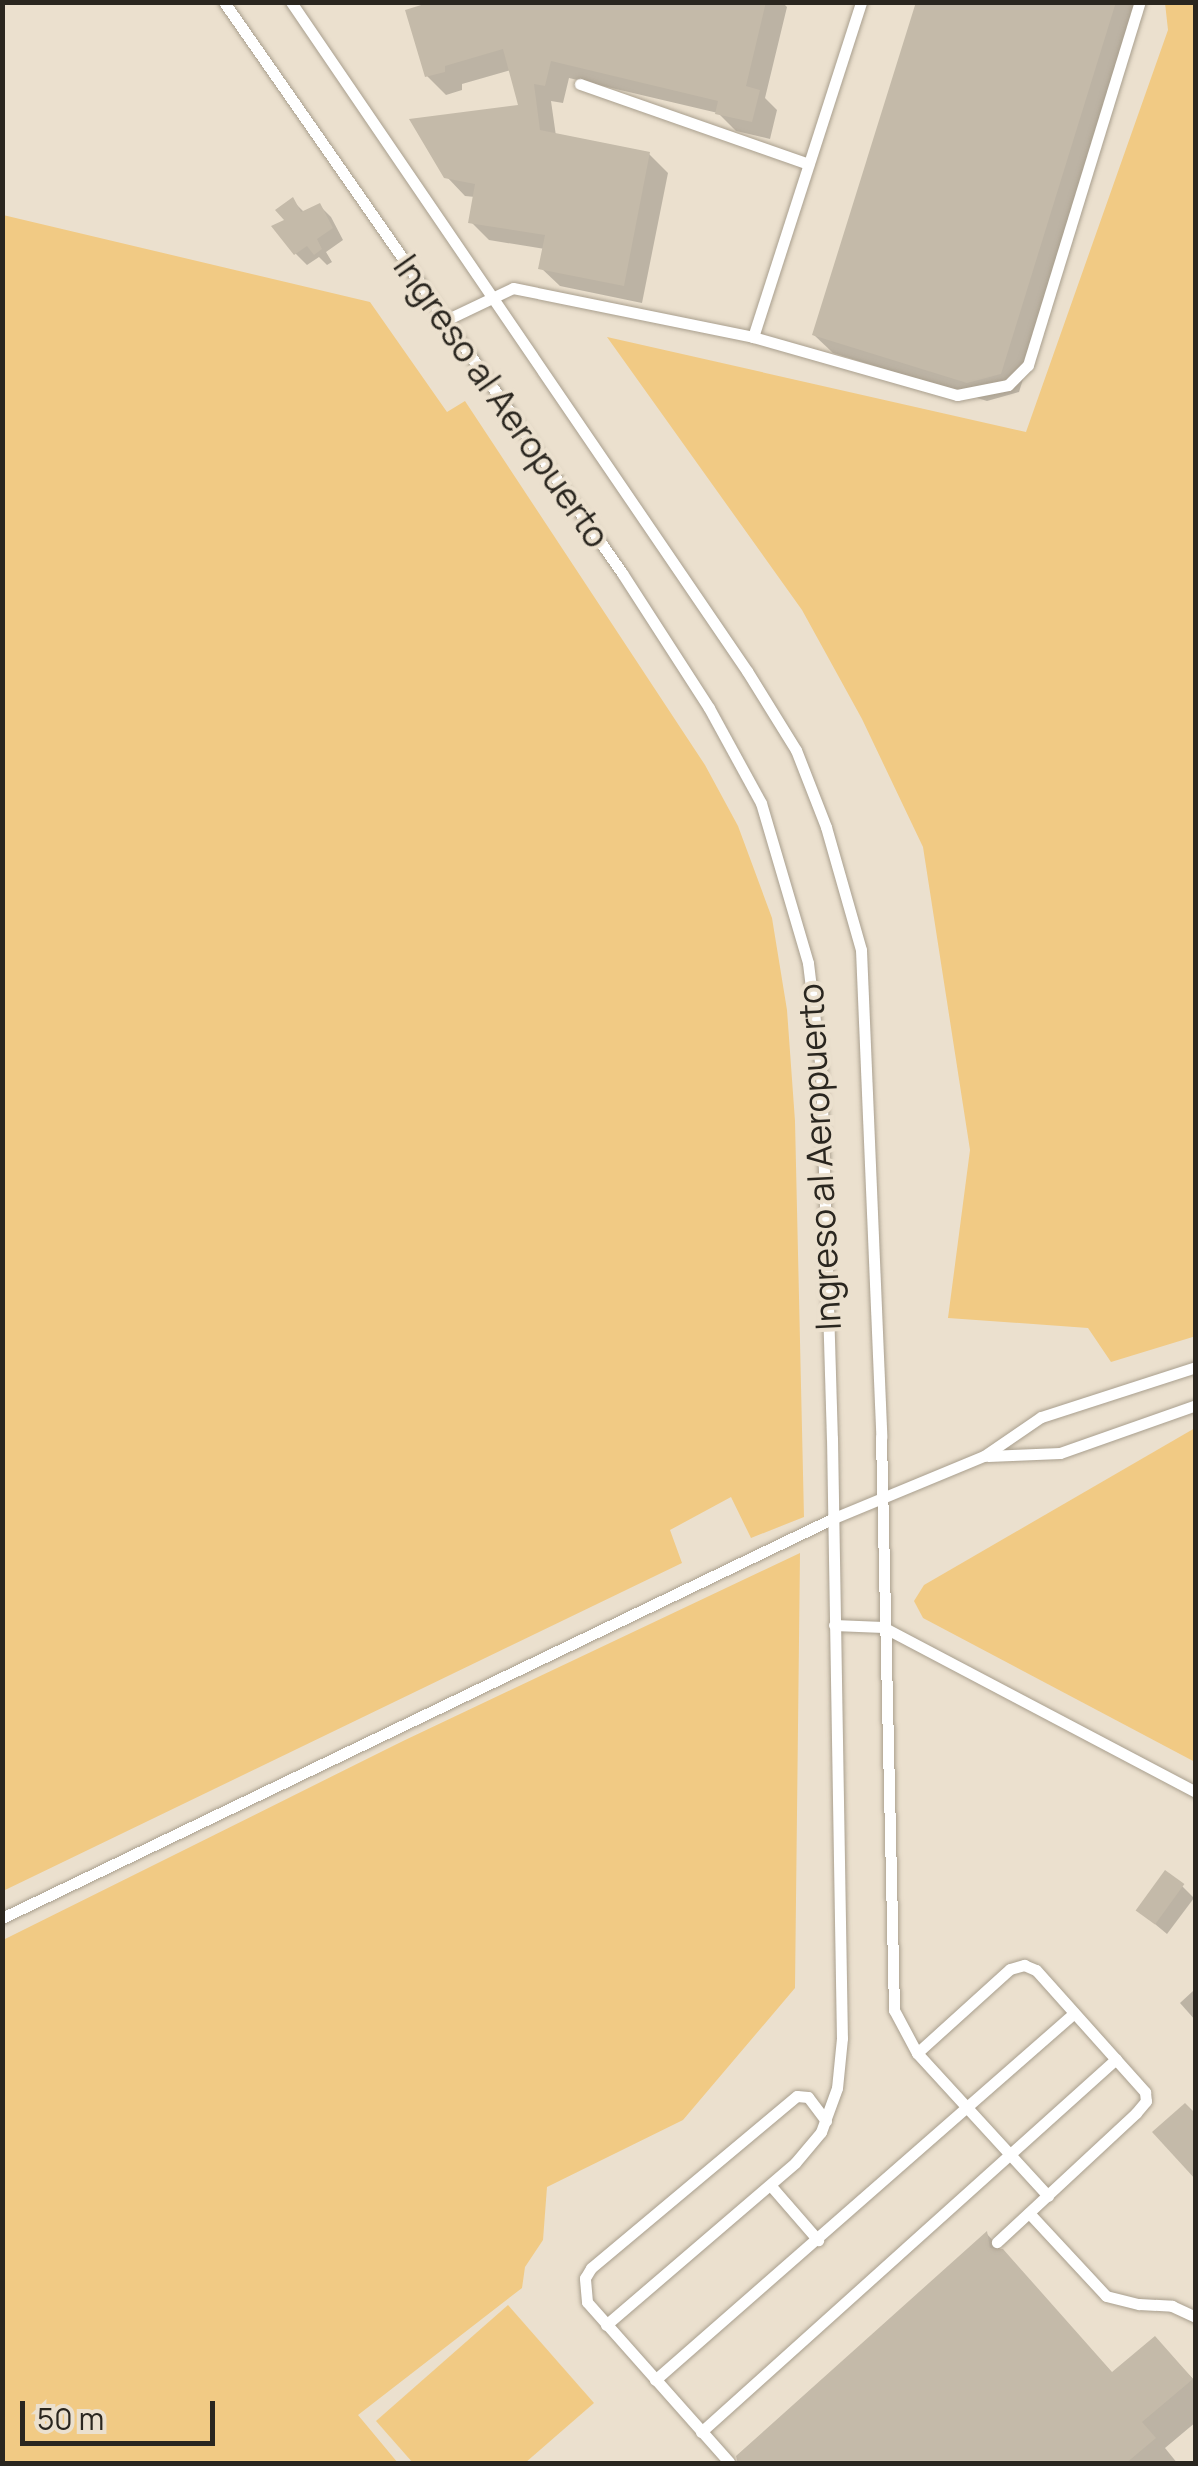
<!DOCTYPE html>
<style>
body{margin:0}
#map{position:relative;width:1198px;height:2466px;overflow:hidden;background:#ebe0ce;font-family:Manrope,sans-serif}
div>[style]{position:absolute}
.green>*{inset:0;background:#f1ca84}
.shadow>*{inset:0;background:#0003}
.building>*{inset:0;background:#c4baa9;transform-origin:0 0}
.roads{filter:drop-shadow(0 0 2px #a99f8e) drop-shadow(0 0 2px #a99f8e)}
.service>*{height:11px;margin:-5.5px;padding:0 5.5px;transform-origin:5.5px;border-radius:5.5px;background:#fff}
span{translate:-50% -50%;white-space:nowrap;text-align:center;line-height:1.15;-webkit-text-stroke:8px #ebe0ce;paint-order:stroke}
.street-label{font-size:35px;color:#2a261f}
.frame{position:absolute;inset:0;border:5px solid #2a261f;pointer-events:none}
.scale{position:absolute;left:20px;top:2401px;width:195px;height:45px;box-sizing:border-box;border:5px solid #2a261f;border-top:0;padding-left:12px;font-size:30px;line-height:35px;white-space:nowrap;color:#2a261f;-webkit-text-stroke:8px #ebe0ce;paint-order:stroke}
</style>
<div id="map">
<div class="green">
<div style="clip-path:polygon(1165px 3px,1196px 3px,1196px 1336px,1111px 1362px,1088px 1328px,948px 1318px,970px 1150px,923px 847px,862px 719px,802px 610px,607px 337px,1026px 432px,1168px 30px)"></div>
<div style="clip-path:polygon(3px 215px,370px 302px,447px 412px,465px 401px,705px 765px,738px 826px,772px 918px,787px 1010px,795px 1121px,804px 1517px,751px 1538px,731px 1497px,670px 1530px,682px 1563px,3px 1891px)"></div>
<div style="clip-path:polygon(1195px 1428px,1195px 1762px,923px 1618px,914px 1601px,924px 1585px)"></div>
<div style="clip-path:polygon(800px 1553px,795px 1988px,683px 2120px,547px 2187px,543px 2240px,525px 2267px,522px 2288px,358px 2415px,398px 2463px,3px 2463px,3px 1940px,403px 1741px)"></div>
<div style="clip-path:polygon(508px 2305px,594px 2403px,525px 2463px,413px 2463px,376px 2421px)"></div>
</div>
<div class="shadow">
<div style="clip-path:polygon(440px 2px,782px 2px,787px 7px,765px 98px,777px 110px,770px 139px,736px 131px,718px 113px,569px 78px,563px 103px,551px 101px,556px 136px,649px 154px,668px 173px,642px 303px,560px 286px,541px 268px,545px 249px,489px 240px,471px 222px,475px 197px,465px 196px,446px 176px,521px 107px,511px 70px,462px 84px,462px 90px,446px 95px,427px 76px)"></div>
<div style="clip-path:polygon(918px 2px,1140px 2px,1019px 392px,987px 401px,833px 353px,814px 335px)"></div>
<div style="clip-path:polygon(292px 200px,305px 213px,320px 206px,331px 217px,343px 240px,326px 252px,332px 262px,327px 265px,319px 257px,307px 265px,296px 254px,288px 221px)"></div>
<div style="clip-path:polygon(1182px 1886px,1194px 1898px,1167px 1934px,1138px 1910px)"></div>
<div style="clip-path:polygon(1193px 1991px,1196px 1993px,1196px 2021px,1180px 2003px)"></div>
<div style="clip-path:polygon(987px 2234px,1113px 2374px,1155px 2339px,1196px 2382px,1196px 2422px,1165px 2448px,1178px 2464px,738px 2464px)"></div>
</div>
<div class="building">
<div style="clip-path:polygon(431px 2px,766px 2px,746px 86px,760px 90px,752px 122px,715px 114px,718px 101px,551px 61px,545px 86px,534px 84px,540px 130px,650px 152px,624px 286px,538px 269px,545px 235px,468px 223px,475px 184px,444px 178px,409px 119px,518px 105px,503px 49px,445px 66px,445px 72px,425px 77px,405px 10px)"></div>
<div style="clip-path:polygon(916px 2px,1116px 2px,1001px 374px,967px 383px,812px 335px)"></div>
<div style="clip-path:polygon(293px 197px,301px 212px,320px 203px,333px 228px,317px 239px,322px 249px,314px 255px,307px 246px,294px 255px,271px 226px,284px 220px,275px 210px)"></div>
<div style="left:1165px;top:1870px;width:24px;height:50px;rotate:36deg"></div>
<div style="clip-path:polygon(1185px 2103px,1196px 2114px,1196px 2180px,1152px 2132px)"></div>
<div style="clip-path:polygon(987px 2231px,990px 2248px,1003px 2249px,1112px 2372px,1155px 2336px,1193px 2379px,1142px 2422px,1156px 2438px,1125px 2464px,738px 2464px,736px 2456px)"></div>
</div>
<div class="roads">
<div class="service">
<div style="left:224px;top:2px;width:696px;rotate:55.12deg"></div>
<div style="left:622px;top:573px;width:161px;rotate:57.2deg"></div>
<div style="left:709px;top:708px;width:108px;rotate:61.3deg"></div>
<div style="left:761px;top:803px;width:167px;rotate:73.6deg"></div>
<div style="left:808px;top:963px;width:108px;rotate:83.1deg"></div>
<div style="left:821px;top:1070px;width:368px;rotate:88.3deg"></div>
<div style="left:832px;top:1438px;width:600px;rotate:89.05deg"></div>
<div style="left:842px;top:2038px;width:50px;rotate:95.7deg"></div>
<div style="left:837px;top:2088px;width:47px;rotate:110deg"></div>
<div style="left:821px;top:2132px;width:40px;rotate:130deg"></div>
<div style="left:795px;top:2163px;width:249px;rotate:139.4deg"></div>
<div style="left:291px;top:2px;width:810px;rotate:55.72deg"></div>
<div style="left:747px;top:671px;width:93px;rotate:58.2deg"></div>
<div style="left:796px;top:750px;width:83px;rotate:68.7deg"></div>
<div style="left:826px;top:827px;width:128px;rotate:74.1deg"></div>
<div style="left:861px;top:950px;width:487px;rotate:87.6deg"></div>
<div style="left:881px;top:1437px;width:573px;rotate:88.7deg"></div>
<div style="left:894px;top:2010px;width:49px;rotate:61.9deg"></div>
<div style="left:917px;top:2053px;width:194px;rotate:47.5deg"></div>
<div style="left:580px;top:84px;width:242px;rotate:19.3deg"></div>
<div style="left:446px;top:320px;width:74px;rotate:-25.5deg"></div>
<div style="left:513px;top:288px;width:245px;rotate:11.5deg"></div>
<div style="left:753px;top:337px;width:212px;rotate:15.9deg"></div>
<div style="left:957px;top:395px;width:52px;rotate:-11.1deg"></div>
<div style="left:1008px;top:385px;width:28px;rotate:-45deg"></div>
<div style="left:1028px;top:365px;width:380px;rotate:-72.9deg"></div>
<div style="left:753px;top:337px;width:352px;rotate:-72.1deg"></div>
<div style="left:988px;top:1456px;width:72px;rotate:-2.4deg"></div>
<div style="left:1060px;top:1453px;width:144px;rotate:-19.4deg"></div>
<div style="left:834px;top:1625px;width:49px;rotate:2.3deg"></div>
<div style="left:883px;top:1627px;width:354px;rotate:27.8deg"></div>
<div style="left:2px;top:1918px;width:923px;rotate:-25.68deg"></div>
<div style="left:834px;top:1518px;width:162px;rotate:-22.5deg"></div>
<div style="left:984px;top:1456px;width:69px;rotate:-34.4deg"></div>
<div style="left:1041px;top:1417px;width:163px;rotate:-17.9deg"></div>
<div style="left:917px;top:2053px;width:125px;rotate:-42.1deg"></div>
<div style="left:1010px;top:1969px;width:15px;rotate:-16deg"></div>
<div style="left:1024px;top:1965px;width:13px;rotate:23deg"></div>
<div style="left:1036px;top:1970px;width:164px;rotate:48.2deg"></div>
<div style="left:1145px;top:2092px;width:9px;rotate:84deg"></div>
<div style="left:1146px;top:2101px;width:16px;rotate:130deg"></div>
<div style="left:1136px;top:2113px;width:190px;rotate:137.1deg"></div>
<div style="left:771px;top:2186px;width:72px;rotate:49deg"></div>
<div style="left:1029px;top:2213px;width:113px;rotate:47.1deg"></div>
<div style="left:1106px;top:2296px;width:34px;rotate:14deg"></div>
<div style="left:1139px;top:2304px;width:33px;rotate:3deg"></div>
<div style="left:1172px;top:2306px;width:26px;rotate:25deg"></div>
<div style="left:655px;top:2380px;width:557px;rotate:-41.21deg"></div>
<div style="left:701px;top:2432px;width:558px;rotate:-41.95deg"></div>
<div style="left:729px;top:2462px;width:214px;rotate:-131.6deg"></div>
<div style="left:587px;top:2302px;width:24px;rotate:-95deg"></div>
<div style="left:585px;top:2278px;width:12px;rotate:-59deg"></div>
<div style="left:591px;top:2268px;width:268px;rotate:-39.9deg"></div>
<div style="left:797px;top:2096px;width:11px;rotate:5deg"></div>
<div style="left:808px;top:2097px;width:30px;rotate:53deg"></div>
</div>
</div>
<div class="street-label">
<span style="left:502px;top:401px;rotate:55deg">Ingreso al Aeropuerto</span>
<span style="left:819px;top:1157px;rotate:-93deg">Ingreso al Aeropuerto</span>
</div>
<div class="frame"></div>
<div class="scale">50 m</div>
</div>
